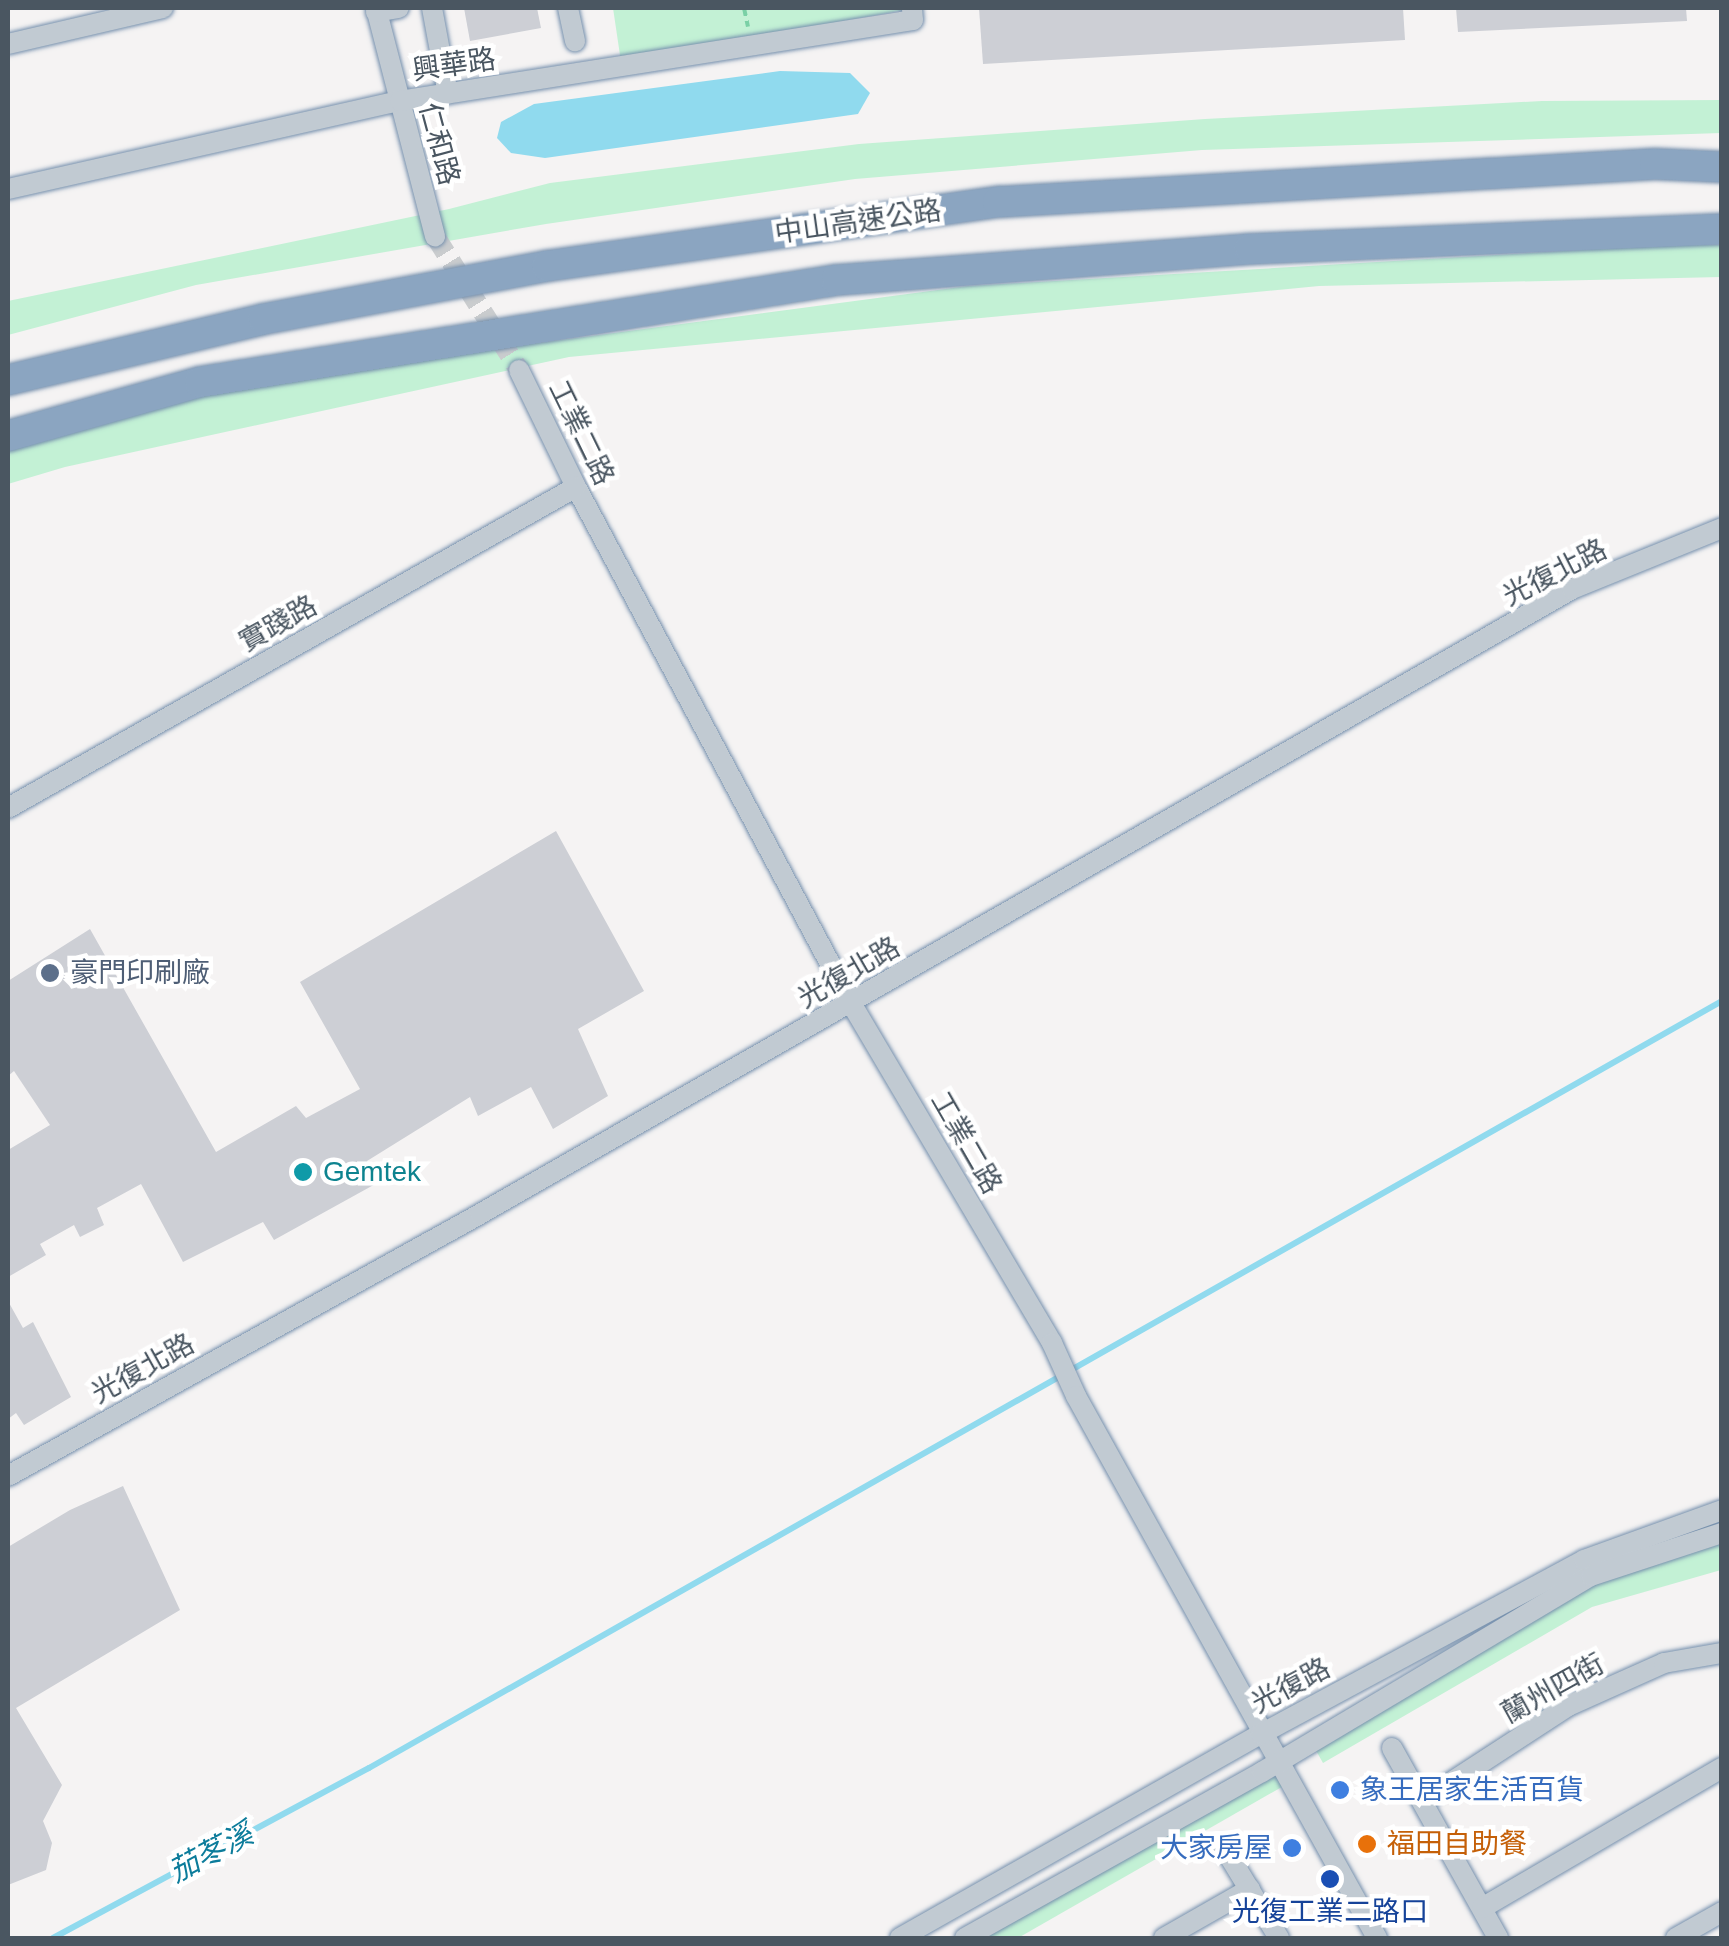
<!DOCTYPE html>
<meta charset="utf-8">
<style>
body{margin:0}
#map{position:relative;width:1729px;height:1946px;overflow:hidden;background:#f5f3f3;font-family:Helvetica,"Noto Sans TC",sans-serif}
div>[style]{position:absolute}
.green>*{inset:0;background:#c3f1d5}
.water>*{inset:0;background:#90daee}
.stream>*{height:6px;margin:-3px;padding:0 3px;transform-origin:3px;border-radius:3px;background:#90daee}
.building>*{inset:0;background:#cdcfd5}
.minor-tunnel>*{height:20px;margin-top:-10px;transform-origin:0;background:repeating-linear-gradient(90deg,#caccce 0 20px,transparent 0 30px)}
.path>*{height:4px;margin-top:-2px;transform-origin:0;background:repeating-linear-gradient(90deg,#7ad0a6 0 8px,transparent 0 13px)}
.roads{filter:drop-shadow(0 0 2px #7690ad) drop-shadow(0 0 2px #7690ad)}
.minor>*{height:20px;margin:-10px;padding:0 10px;transform-origin:10px;border-radius:10px;background:#c1cad2}
.highway>*{height:30px;margin:-15px;padding:0 15px;transform-origin:15px;border-radius:15px;background:#8ba5c1}
.dots>*{width:28px;height:28px;translate:-50% -50%;box-sizing:border-box;border:5px solid #fff;border-radius:50%}
span{translate:-50% -50%;white-space:nowrap;text-align:center;line-height:1.15;-webkit-text-stroke:9px #fff;paint-order:stroke}
.street-label{font-size:28px;color:#4a5661}
.service-label{font-size:28px;color:#4e5e75}
.left{translate:0 -50%;text-align:left}
.culture-label{font-size:28px;color:#0d838f}
.shop-label{font-size:28px;color:#366cbe}
.right{translate:-100% -50%;text-align:right}
.food-label{font-size:28px;color:#c56008}
.transit-label{font-size:28px;color:#164399}
.water-label{font-size:30px;color:#0c7c9b;font-style:italic}
.frame{position:absolute;inset:0;border:10px solid #4a5661;pointer-events:none}
</style>
<div id="map">
<div class="green">
<div style="clip-path:polygon(613px 8px,903px 8px,904px 10px,621px 62px)"></div>
<div style="clip-path:polygon(1721px 100px,1721px 133px,1202px 150px,855px 179px,546px 224px,196px 285px,8px 335px,8px 301px,449px 209px,550px 183px,859px 144px,1205px 119px,1542px 101px)"></div>
<div style="clip-path:polygon(1666px 245px,1721px 245px,1721px 277px,1319px 286px,569px 357px,65px 467px,8px 484px,8px 450px,204px 393px,531px 344px,968px 286px)"></div>
<div style="clip-path:polygon(1721px 1537px,1721px 1570px,1592px 1607px,1323px 1763px,1314px 1747px,1592px 1580px)"></div>
<div style="clip-path:polygon(1278px 1767px,1287px 1784px,1018px 1938px,974px 1938px)"></div>
</div>
<div class="water">
<div style="clip-path:polygon(780px 71px,850px 73px,870px 93px,858px 114px,545px 158px,511px 153px,497px 138px,501px 122px,534px 104px)"></div>
</div>
<div class="stream">
<div style="left:53px;top:1938px;width:359px;rotate:-28.3deg"></div>
<div style="left:369px;top:1768px;width:1555px;rotate:-29.55deg"></div>
</div>
<div class="building">
<div style="clip-path:polygon(464px 8px,537px 8px,541px 28px,470px 41px)"></div>
<div style="clip-path:polygon(979px 8px,1403px 8px,1405px 40px,983px 64px)"></div>
<div style="clip-path:polygon(1456px 8px,1686px 8px,1687px 21px,1458px 32px)"></div>
<div style="clip-path:polygon(556px 831px,644px 991px,578px 1029px,608px 1096px,553px 1129px,531px 1087px,478px 1116px,470px 1097px,367px 1161px,379px 1182px,274px 1240px,263px 1222px,183px 1262px,141px 1184px,97px 1208px,104px 1225px,80px 1237px,74px 1225px,40px 1244px,46px 1255px,8px 1277px,8px 1150px,50px 1125px,14px 1071px,8px 1076px,8px 981px,90px 929px,216px 1152px,296px 1106px,306px 1118px,360px 1089px,300px 982px)"></div>
<div style="clip-path:polygon(8px 1301px,23px 1328px,33px 1322px,71px 1397px,24px 1425px,16px 1413px,8px 1419px)"></div>
<div style="clip-path:polygon(123px 1486px,180px 1610px,16px 1708px,62px 1785px,43px 1821px,52px 1843px,46px 1870px,8px 1885px,8px 1547px,70px 1510px)"></div>
</div>
<div class="minor-tunnel">
<div style="left:435px;top:236px;width:158px;rotate:57.9deg"></div>
</div>
<div class="path">
<div style="left:744px;top:8px;width:19px;rotate:78deg"></div>
</div>
<div class="roads">
<div class="minor">
<div style="left:376px;top:8px;width:236px;rotate:75.5deg"></div>
<div style="left:432px;top:8px;width:87px;rotate:79.5deg"></div>
<div style="left:568px;top:8px;width:34px;rotate:78deg"></div>
<div style="left:376px;top:12px;width:23px;rotate:-10deg"></div>
<div style="left:8px;top:44px;width:159px;rotate:-13.1deg"></div>
<div style="left:8px;top:189px;width:402px;rotate:-12.7deg"></div>
<div style="left:400px;top:101px;width:519px;rotate:-8.97deg"></div>
<div style="left:913px;top:20px;width:12px;rotate:-95deg"></div>
<div style="left:519px;top:370px;width:130px;rotate:64deg"></div>
<div style="left:576px;top:487px;width:585px;rotate:61.94deg"></div>
<div style="left:851px;top:1003px;width:395px;rotate:59.4deg"></div>
<div style="left:1052px;top:1343px;width:58px;rotate:65.6deg"></div>
<div style="left:1076px;top:1396px;width:620px;rotate:60.95deg"></div>
<div style="left:8px;top:808px;width:652px;rotate:-29.47deg"></div>
<div style="left:8px;top:1476px;width:540px;rotate:-29.03deg"></div>
<div style="left:480px;top:1214px;width:1258px;rotate:-29.78deg"></div>
<div style="left:1572px;top:589px;width:162px;rotate:-22.1deg"></div>
<div style="left:1392px;top:1748px;width:218px;rotate:60.8deg"></div>
<div style="left:1424px;top:1800px;width:172px;rotate:-33.1deg"></div>
<div style="left:1568px;top:1706px;width:105px;rotate:-24.1deg"></div>
<div style="left:1664px;top:1663px;width:59px;rotate:-9.8deg"></div>
<div style="left:1223px;top:1846px;width:108px;rotate:58.7deg"></div>
<div style="left:1482px;top:1908px;width:278px;rotate:-30.3deg"></div>
<div style="left:900px;top:1938px;width:415px;rotate:-29.5deg"></div>
<div style="left:1261px;top:1734px;width:367px;rotate:-28.3deg"></div>
<div style="left:1584px;top:1560px;width:147px;rotate:-19.9deg"></div>
<div style="left:965px;top:1938px;width:340px;rotate:-29.2deg"></div>
<div style="left:1262px;top:1772px;width:383px;rotate:-30.8deg"></div>
<div style="left:1591px;top:1576px;width:138px;rotate:-18.2deg"></div>
<div style="left:1164px;top:1938px;width:99px;rotate:-29.7deg"></div>
<div style="left:1676px;top:1938px;width:53px;rotate:-29.5deg"></div>
</div>
<div class="highway">
<div style="left:8px;top:380px;width:263px;rotate:-13.4deg"></div>
<div style="left:264px;top:319px;width:288px;rotate:-10.6deg"></div>
<div style="left:547px;top:266px;width:456px;rotate:-8.1deg"></div>
<div style="left:998px;top:202px;width:658px;rotate:-3.31deg"></div>
<div style="left:1655px;top:164px;width:67px;rotate:2.6deg"></div>
<div style="left:8px;top:436px;width:199px;rotate:-15.7deg"></div>
<div style="left:200px;top:382px;width:645px;rotate:-9.1deg"></div>
<div style="left:837px;top:280px;width:414px;rotate:-4.3deg"></div>
<div style="left:1250px;top:249px;width:472px;rotate:-2.4deg"></div>
</div>
</div>
<div class="dots">
<div style="left:50px;top:973px;background:#5c6f8a"></div>
<div style="left:303px;top:1172px;background:#0f9aa8"></div>
<div style="left:1340px;top:1790px;background:#3f7fe0"></div>
<div style="left:1367px;top:1844px;background:#e8710a"></div>
<div style="left:1292px;top:1848px;background:#3f7fe0"></div>
<div style="left:1330px;top:1879px;background:#1a4fb4"></div>
</div>
<div class="street-label">
<span style="left:454px;top:65px;rotate:-8deg">興華路</span>
<span style="left:439px;top:144px;rotate:75deg">仁和路</span>
<span style="left:858px;top:222px;rotate:-8deg">中山高速公路</span>
<span style="left:581px;top:433px;rotate:64deg">工業二路</span>
<span style="left:1555px;top:573px;rotate:-27deg">光復北路</span>
<span style="left:278px;top:624px;rotate:-29deg">實踐路</span>
<span style="left:849px;top:973px;rotate:-30deg">光復北路</span>
<span style="left:966px;top:1143px;rotate:60deg">工業二路</span>
<span style="left:143px;top:1369px;rotate:-29deg">光復北路</span>
<span style="left:1291px;top:1686px;rotate:-28deg">光復路</span>
<span style="left:1553px;top:1689px;rotate:-29deg">蘭州四街</span>
</div>
<div class="service-label">
<span class="left" style="left:70px;top:973px">豪門印刷廠</span>
</div>
<div class="culture-label">
<span class="left" style="left:323px;top:1172px">Gemtek</span>
</div>
<div class="shop-label">
<span class="left" style="left:1360px;top:1790px">象王居家生活百貨</span>
<span class="right" style="left:1272px;top:1848px">大家房屋</span>
</div>
<div class="food-label">
<span class="left" style="left:1387px;top:1844px">福田自助餐</span>
</div>
<div class="transit-label">
<span style="left:1330px;top:1912px">光復工業二路口</span>
</div>
<div class="water-label">
<span style="left:211px;top:1853px;rotate:-28deg">茄苳溪</span>
</div>
<div class="frame"></div>
</div>
